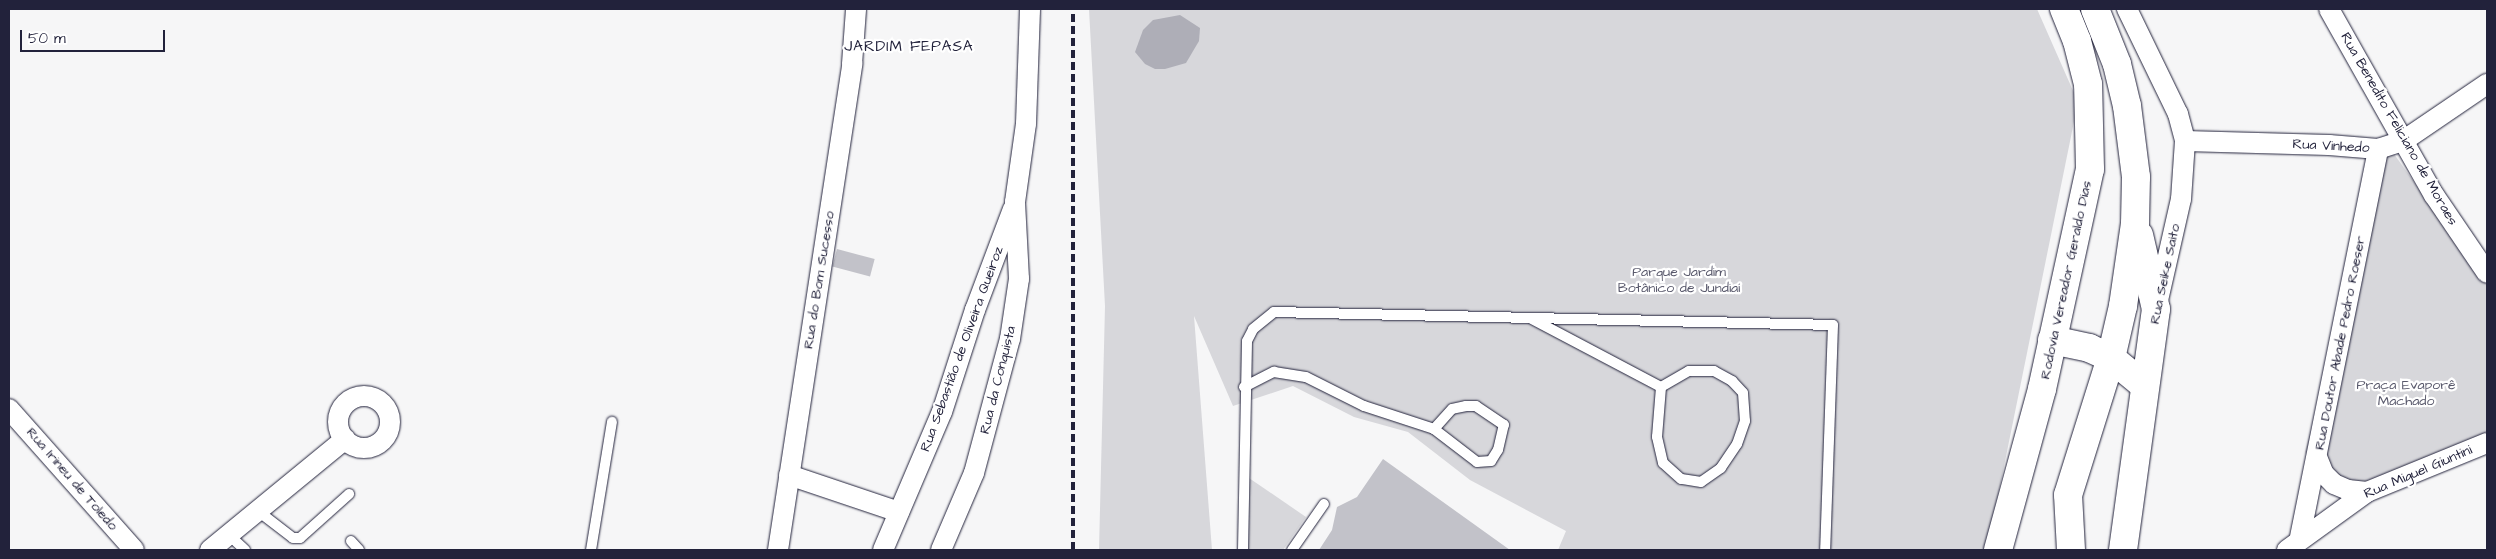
<!DOCTYPE html>
<meta charset="utf-8">
<style>
body{margin:0}
#map{position:relative;width:2496px;height:559px;overflow:hidden;background:#f6f6f7;font-family:"Architects Daughter",sans-serif}
div>[style]{position:absolute}
.green>*{inset:0;background:#d7d7db}
.water>*{inset:0;background:#aeaeb7}
.building>*{inset:0;background:#c2c2c9;transform-origin:0 0}
.roads{filter:drop-shadow(0 0 1px #22223b) drop-shadow(0 0 1px #22223b)}
.service>*{height:10px;margin:-5px;padding:0 5px;transform-origin:5px;border-radius:5px;background:#fff}
.minor>*{height:20px;margin:-10px;padding:0 10px;transform-origin:10px;border-radius:10px;background:#fff}
.minor>.ring{margin:-10px;padding:0;box-sizing:content-box;background:none;border:20px solid #fff;border-radius:50%}
.secondary>*{height:28px;margin:-14px;padding:0 14px;transform-origin:14px;border-radius:14px;background:#fff}
.primary>*{height:28px;margin:-14px;padding:0 14px;transform-origin:14px;border-radius:14px;background:#fff}
.rail>*{height:4px;margin-top:-2px;transform-origin:0;background:repeating-linear-gradient(90deg,#22223b 0 8px,transparent 0 12px)}
span{translate:-50% -50%;white-space:nowrap;text-align:center;line-height:1.15;-webkit-text-stroke:4.5px #fff;paint-order:stroke}
.street-label{font-size:14px;color:#22223b}
.park-label{font-size:14px;color:#58586b}
.neighbourhood-label{font-size:15px;color:#22223b;letter-spacing:1px}
.frame{position:absolute;inset:0;border:10px solid #22223b;pointer-events:none}
.scale{position:absolute;left:20px;top:30px;width:145px;height:22px;box-sizing:border-box;border:2px solid #22223b;border-top:0;padding-left:6px;font-size:15px;line-height:18px;white-space:nowrap;color:#22223b;-webkit-text-stroke:4px #fff;paint-order:stroke}
</style>
<div id="map">
<div class="green">
<div style="clip-path:polygon(1089px 9px,2037px 9px,2078px 102px,1987px 550px,1558px 550px,1566px 531px,1470px 480px,1408px 432px,1354px 417px,1293px 386px,1233px 406px,1194px 316px,1212px 550px,1099px 550px,1105px 306px)"></div>
<div style="clip-path:polygon(2384px 140px,2487px 284px,2487px 451px,2352px 501px,2314px 476px,2305px 452px,2382px 173px)"></div>
<div style="clip-path:polygon(1249px 478px,1306px 517px,1283px 550px,1245px 550px)"></div>
</div>
<div class="water">
<div style="clip-path:polygon(1180px 15px,1200px 28px,1199px 41px,1186px 63px,1165px 69px,1155px 69px,1145px 64px,1135px 52px,1143px 30px,1153px 20px)"></div>
</div>
<div class="building">
<div style="left:837px;top:249px;width:39px;height:18px;rotate:15deg"></div>
<div style="clip-path:polygon(1383px 459px,1510px 550px,1319px 550px,1332px 530px,1337px 507px,1357px 497px)"></div>
</div>
<div class="roads">
<div class="service">
<div style="left:1532px;top:319px;width:146px;rotate:27.8deg"></div>
<div style="left:1661px;top:387px;width:32px;rotate:-30deg"></div>
<div style="left:1689px;top:371px;width:25px"></div>
<div style="left:1714px;top:371px;width:21px;rotate:29deg"></div>
<div style="left:1732px;top:381px;width:16px;rotate:47deg"></div>
<div style="left:1743px;top:393px;width:28px;rotate:86deg"></div>
<div style="left:1745px;top:421px;width:24px;rotate:109deg"></div>
<div style="left:1737px;top:444px;width:29px;rotate:124deg"></div>
<div style="left:1721px;top:468px;width:24px;rotate:145deg"></div>
<div style="left:1701px;top:482px;width:20px;rotate:-171deg"></div>
<div style="left:1681px;top:479px;width:24px;rotate:-138deg"></div>
<div style="left:1663px;top:463px;width:27px;rotate:-103deg"></div>
<div style="left:1657px;top:437px;width:50px;rotate:-85.4deg"></div>
<div style="left:1244px;top:387px;width:34px;rotate:-27deg"></div>
<div style="left:1274px;top:372px;width:32px;rotate:9deg"></div>
<div style="left:1306px;top:377px;width:65px;rotate:26.6deg"></div>
<div style="left:1364px;top:406px;width:74px;rotate:18.2deg"></div>
<div style="left:1434px;top:429px;width:54px;rotate:37.5deg"></div>
<div style="left:1477px;top:462px;width:14px;rotate:-4deg"></div>
<div style="left:1491px;top:461px;width:13px;rotate:-58deg"></div>
<div style="left:1498px;top:450px;width:26px;rotate:-77deg"></div>
<div style="left:1504px;top:425px;width:34px;rotate:-146deg"></div>
<div style="left:1476px;top:406px;width:10px;rotate:180deg"></div>
<div style="left:1466px;top:406px;width:14px;rotate:168deg"></div>
<div style="left:1452px;top:409px;width:27px;rotate:132deg"></div>
<div style="left:258px;top:511px;width:44px;rotate:37.6deg"></div>
<div style="left:293px;top:538px;width:7px"></div>
<div style="left:300px;top:538px;width:66px;rotate:-41.9deg"></div>
<div style="left:229px;top:535px;width:22px;rotate:43deg"></div>
<div style="left:351px;top:541px;width:12px;rotate:48deg"></div>
<div style="left:591px;top:550px;width:130px;rotate:-80.7deg"></div>
<div style="left:1243px;top:550px;width:209px;rotate:-88.9deg"></div>
<div style="left:1247px;top:341px;width:13px;rotate:-63deg"></div>
<div style="left:1253px;top:329px;width:27px;rotate:-39deg"></div>
<div style="left:1274px;top:312px;width:559px;rotate:1.33deg"></div>
<div style="left:1833px;top:325px;width:225px;rotate:92deg"></div>
<div style="left:1292px;top:550px;width:56px;rotate:-55.2deg"></div>
</div>
<div class="minor">
<div style="left:2127px;top:9px;width:117px;rotate:64.1deg"></div>
<div style="left:2178px;top:114px;width:28px;rotate:75deg"></div>
<div style="left:2185px;top:141px;width:58px;rotate:93.9deg"></div>
<div style="left:2181px;top:199px;width:109px;rotate:102.8deg"></div>
<div style="left:2329px;top:9px;width:214px;rotate:60.6deg"></div>
<div style="left:2434px;top:195px;width:94px;rotate:55.8deg"></div>
<div style="left:2185px;top:141px;width:144px;rotate:1.6deg"></div>
<div style="left:2329px;top:145px;width:49px;rotate:4.7deg"></div>
<div style="left:2378px;top:149px;width:26px;rotate:-18deg"></div>
<div style="left:2403px;top:141px;width:102px;rotate:-34.2deg"></div>
<div class="ring" style="left:338px;top:396px;width:32px;height:32px"></div>
<div style="left:9px;top:409px;width:188px;rotate:48.4deg"></div>
<div style="left:2317px;top:457px;width:18px;rotate:68deg"></div>
<div style="left:2324px;top:474px;width:14px;rotate:45deg"></div>
<div style="left:2334px;top:484px;width:15px;rotate:23deg"></div>
<div style="left:2348px;top:490px;width:19px;rotate:6deg"></div>
<div style="left:789px;top:475px;width:116px;rotate:18.6deg"></div>
<div style="left:2300px;top:537px;width:396px;rotate:-78.6deg"></div>
<div style="left:210px;top:550px;width:175px;rotate:-39.4deg"></div>
<div style="left:778px;top:550px;width:492px;rotate:-81.3deg"></div>
<div style="left:852px;top:64px;width:55px;rotate:-85.8deg"></div>
<div style="left:883px;top:550px;width:150px;rotate:-66.9deg"></div>
<div style="left:942px;top:412px;width:107px;rotate:-72.1deg"></div>
<div style="left:975px;top:310px;width:108px;rotate:-69.4deg"></div>
<div style="left:941px;top:550px;width:84px;rotate:-66.8deg"></div>
<div style="left:974px;top:473px;width:139px;rotate:-75deg"></div>
<div style="left:1010px;top:339px;width:61px;rotate:-81.5deg"></div>
<div style="left:1019px;top:279px;width:77px;rotate:-93deg"></div>
<div style="left:1015px;top:202px;width:79px;rotate:-82deg"></div>
<div style="left:1026px;top:124px;width:115px;rotate:-88deg"></div>
<div style="left:2287px;top:550px;width:99px;rotate:-35.9deg"></div>
<div style="left:2367px;top:492px;width:130px;rotate:-22.2deg"></div>
</div>
<div class="secondary">
<div style="left:2123px;top:550px;width:243px;rotate:-82.2deg"></div>
</div>
<div class="primary">
<div style="left:2139px;top:235px;width:76px;rotate:77.1deg"></div>
<div style="left:2052px;top:340px;width:38px;rotate:12deg"></div>
<div style="left:2089px;top:348px;width:24px;rotate:24deg"></div>
<div style="left:2111px;top:358px;width:44px;rotate:39.5deg"></div>
<div style="left:1998px;top:550px;width:167px;rotate:-74.7deg"></div>
<div style="left:2042px;top:389px;width:225px;rotate:-77.7deg"></div>
<div style="left:2090px;top:169px;width:85px;rotate:-91.3deg"></div>
<div style="left:2088px;top:84px;width:44px;rotate:-104.3deg"></div>
<div style="left:2077px;top:41px;width:35px;rotate:-112deg"></div>
<div style="left:2071px;top:550px;width:55px;rotate:-93.1deg"></div>
<div style="left:2068px;top:495px;width:144px;rotate:-72.6deg"></div>
<div style="left:2111px;top:358px;width:53px;rotate:-77deg"></div>
<div style="left:2123px;top:306px;width:83px;rotate:-81.7deg"></div>
<div style="left:2135px;top:224px;width:47px;rotate:-88.8deg"></div>
<div style="left:2136px;top:177px;width:72px;rotate:-97.2deg"></div>
<div style="left:2127px;top:106px;width:43px;rotate:-103.4deg"></div>
<div style="left:2117px;top:64px;width:59px;rotate:-111.8deg"></div>
</div>
</div>
<div class="rail">
<div style="left:1073px;top:550px;width:541px;rotate:-90deg"></div>
</div>
<div class="street-label">
<span style="left:2399px;top:129px;rotate:60deg">Rua Benedito Feliciano de Moraes</span>
<span style="left:2331px;top:146px;rotate:3deg">Rua Vinhedo</span>
<span style="left:2165px;top:274px;rotate:-78deg">Rua Seike Saito</span>
<span style="left:819px;top:280px;rotate:-81deg">Rua do Bom Sucesso</span>
<span style="left:2066px;top:280px;rotate:-78deg">Rodovia Vereador Geraldo Dias</span>
<span style="left:2340px;top:343px;rotate:-79deg">Rua Doutor Abade Pedro Roeser</span>
<span style="left:962px;top:349px;rotate:-70deg">Rua Sebastião de Oliveira Queiroz</span>
<span style="left:998px;top:380px;rotate:-76deg">Rua da Conquista</span>
<span style="left:2418px;top:472px;rotate:-23deg">Rua Miguel Giuntini</span>
<span style="left:72px;top:479px;rotate:49deg">Rua Irineu de Toledo</span>
</div>
<div class="park-label">
<span style="left:1679px;top:280px">Parque Jardim<br>Botânico de Jundiaí</span>
<span style="left:2406px;top:393px">Praça Evaporê<br>Machado</span>
</div>
<div class="neighbourhood-label">
<span style="left:909px;top:47px">JARDIM FEPASA</span>
</div>
<div class="frame"></div>
<div class="scale">50 m</div>
</div>
